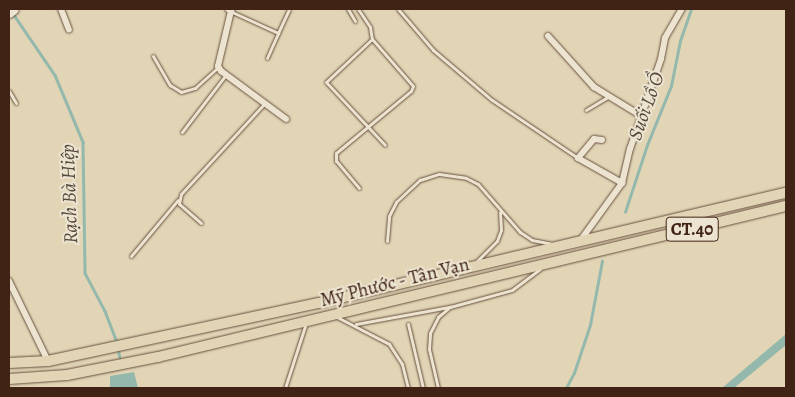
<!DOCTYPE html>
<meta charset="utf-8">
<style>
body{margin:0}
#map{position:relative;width:795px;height:397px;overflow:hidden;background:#e1d5b6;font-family:Alegreya,serif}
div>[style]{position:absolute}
.water>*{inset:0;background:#94b9ac}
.stream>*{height:2.5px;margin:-1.25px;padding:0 1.25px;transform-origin:1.25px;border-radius:1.25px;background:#94b9ac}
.roads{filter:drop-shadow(0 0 1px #69503e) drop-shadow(0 0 1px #69503e)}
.service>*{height:3px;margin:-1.5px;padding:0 1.5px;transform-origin:1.5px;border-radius:1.5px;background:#ece4d0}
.minor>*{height:6px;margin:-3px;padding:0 3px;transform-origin:3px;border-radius:3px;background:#ece4d0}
.secondary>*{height:9px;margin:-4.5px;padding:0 4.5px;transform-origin:4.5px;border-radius:4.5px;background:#ece4d0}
.primary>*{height:10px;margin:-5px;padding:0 5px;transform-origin:5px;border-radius:5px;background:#e1d5b6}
span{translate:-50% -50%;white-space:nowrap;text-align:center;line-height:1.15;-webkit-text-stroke:4px #ece4d0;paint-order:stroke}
.shield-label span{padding:1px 4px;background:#ece4d0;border:1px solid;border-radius:4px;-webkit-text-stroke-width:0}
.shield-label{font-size:18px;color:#412316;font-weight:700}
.street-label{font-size:19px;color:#412316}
.water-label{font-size:20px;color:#56483c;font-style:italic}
.frame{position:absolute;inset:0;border:10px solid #412316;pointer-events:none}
</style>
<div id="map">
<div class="water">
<div style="clip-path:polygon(786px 334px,786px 345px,734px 388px,722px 388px)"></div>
<div style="clip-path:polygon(134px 372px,138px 388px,110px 388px,110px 376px)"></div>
</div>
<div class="stream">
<div style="left:12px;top:12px;width:76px;rotate:55.7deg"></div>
<div style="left:55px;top:75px;width:73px;rotate:67.3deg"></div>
<div style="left:83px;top:142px;width:131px;rotate:89.1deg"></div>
<div style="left:85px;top:273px;width:43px;rotate:62.2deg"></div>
<div style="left:105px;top:311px;width:34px;rotate:69deg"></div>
<div style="left:625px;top:212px;width:71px;rotate:-71.8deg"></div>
<div style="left:647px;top:145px;width:64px;rotate:-67.9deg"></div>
<div style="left:671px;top:86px;width:46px;rotate:-78.7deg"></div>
<div style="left:680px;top:41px;width:34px;rotate:-71deg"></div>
<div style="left:118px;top:348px;width:15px;rotate:79deg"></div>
<div style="left:566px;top:388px;width:17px;rotate:-62deg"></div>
<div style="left:574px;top:373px;width:51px;rotate:-71.6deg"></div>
<div style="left:590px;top:325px;width:65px;rotate:-79.4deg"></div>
</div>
<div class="roads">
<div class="service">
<div style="left:348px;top:9px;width:14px;rotate:60deg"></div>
<div style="left:358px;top:9px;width:22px;rotate:56deg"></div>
<div style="left:370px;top:27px;width:12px;rotate:81deg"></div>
<div style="left:372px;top:39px;width:63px;rotate:136.9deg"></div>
<div style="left:326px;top:82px;width:86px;rotate:46.9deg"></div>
<div style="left:398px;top:9px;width:54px;rotate:49.5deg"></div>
<div style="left:433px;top:50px;width:77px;rotate:40.3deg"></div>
<div style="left:492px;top:100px;width:104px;rotate:34deg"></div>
<div style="left:232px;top:12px;width:51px;rotate:24.5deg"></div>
<div style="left:278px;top:33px;width:26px;rotate:-65deg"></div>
<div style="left:153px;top:56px;width:34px;rotate:60deg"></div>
<div style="left:170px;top:85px;width:13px;rotate:32deg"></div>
<div style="left:181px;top:92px;width:15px;rotate:-16deg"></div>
<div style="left:195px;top:88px;width:31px;rotate:-42deg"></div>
<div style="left:267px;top:58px;width:27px;rotate:-66deg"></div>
<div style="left:9px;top:91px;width:14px;rotate:60deg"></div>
<div style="left:586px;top:110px;width:26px;rotate:-31deg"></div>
<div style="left:182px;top:132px;width:71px;rotate:-52.5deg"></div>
<div style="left:359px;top:188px;width:35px;rotate:-130deg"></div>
<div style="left:336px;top:161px;width:8px;rotate:-90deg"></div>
<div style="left:336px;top:153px;width:97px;rotate:-39.6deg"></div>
<div style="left:411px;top:91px;width:5px;rotate:-68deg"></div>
<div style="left:413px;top:86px;width:62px;rotate:-131.1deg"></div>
<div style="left:201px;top:223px;width:29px;rotate:-139deg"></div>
<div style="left:179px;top:204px;width:10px;rotate:-79deg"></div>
<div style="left:181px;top:194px;width:122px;rotate:-47.3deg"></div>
<div style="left:387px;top:241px;width:25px;rotate:-85deg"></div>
<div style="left:389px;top:216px;width:16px;rotate:-63deg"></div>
<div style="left:396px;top:202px;width:33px;rotate:-43deg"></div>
<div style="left:420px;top:180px;width:20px;rotate:-18deg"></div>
<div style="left:439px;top:174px;width:27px;rotate:8deg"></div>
<div style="left:466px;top:178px;width:13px;rotate:27deg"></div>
<div style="left:478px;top:184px;width:64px;rotate:48.8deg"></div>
<div style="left:520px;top:232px;width:14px;rotate:34deg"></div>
<div style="left:532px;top:240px;width:21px;rotate:11deg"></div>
<div style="left:131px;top:256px;width:73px;rotate:-50deg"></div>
<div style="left:476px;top:262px;width:30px;rotate:-45deg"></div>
<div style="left:497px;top:241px;width:12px;rotate:-70deg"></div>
<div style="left:501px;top:230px;width:18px;rotate:-93deg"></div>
<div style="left:337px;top:317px;width:59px;rotate:27.4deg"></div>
<div style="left:389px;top:344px;width:24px;rotate:57deg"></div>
<div style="left:402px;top:364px;width:25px;rotate:76deg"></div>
<div style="left:356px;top:324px;width:96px;rotate:-10.3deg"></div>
<div style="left:408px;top:324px;width:66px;rotate:76.8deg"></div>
<div style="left:285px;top:388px;width:68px;rotate:-72.1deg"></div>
<div style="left:438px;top:388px;width:40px;rotate:-103deg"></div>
<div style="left:429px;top:349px;width:16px;rotate:-86deg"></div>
<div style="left:430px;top:333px;width:18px;rotate:-63deg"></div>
<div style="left:438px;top:317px;width:16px;rotate:-40deg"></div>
<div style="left:450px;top:307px;width:64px;rotate:-15.3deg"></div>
<div style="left:512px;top:290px;width:35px;rotate:-37deg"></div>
</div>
<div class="minor">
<div style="left:61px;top:9px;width:22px;rotate:69deg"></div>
<div style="left:228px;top:9px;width:4px;rotate:34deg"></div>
<div style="left:231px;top:11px;width:57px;rotate:103.3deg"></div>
<div style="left:218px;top:66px;width:6px;rotate:59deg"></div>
<div style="left:221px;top:71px;width:81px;rotate:36.4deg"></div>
<div style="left:548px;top:36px;width:69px;rotate:48deg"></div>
<div style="left:594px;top:87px;width:57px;rotate:31.5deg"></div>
<div style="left:602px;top:140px;width:8px;rotate:-173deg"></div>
<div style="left:594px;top:139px;width:25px;rotate:130deg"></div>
<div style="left:578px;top:158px;width:51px;rotate:29.6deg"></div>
<div style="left:580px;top:241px;width:72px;rotate:-54.1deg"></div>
<div style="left:622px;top:183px;width:35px;rotate:-77deg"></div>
<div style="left:630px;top:149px;width:95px;rotate:-71deg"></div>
<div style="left:661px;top:59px;width:21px;rotate:-79deg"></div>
<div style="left:665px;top:38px;width:34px;rotate:-60deg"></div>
<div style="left:9px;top:281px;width:89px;rotate:64deg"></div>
</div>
<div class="secondary">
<div style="left:9px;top:13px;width:6px;rotate:-39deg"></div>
</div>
<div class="primary">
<div style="left:9px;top:363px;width:39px;rotate:-3deg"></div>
<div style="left:48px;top:361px;width:277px;rotate:-12.1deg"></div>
<div style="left:319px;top:303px;width:480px;rotate:-13.3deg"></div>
<div style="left:9px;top:379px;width:58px;rotate:-3.9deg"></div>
<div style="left:67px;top:375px;width:93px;rotate:-11.2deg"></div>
<div style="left:158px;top:357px;width:646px;rotate:-13.52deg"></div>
</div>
</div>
<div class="shield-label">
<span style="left:692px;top:229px">CT.40</span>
</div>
<div class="street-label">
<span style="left:395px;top:283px;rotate:-14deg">Mỹ Phước - Tân Vạn</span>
</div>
<div class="water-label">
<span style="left:646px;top:106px;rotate:-70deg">Suối Lồ Ồ</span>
<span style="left:69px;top:194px;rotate:-92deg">Rạch Bà Hiệp</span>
</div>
<div class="frame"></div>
</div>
